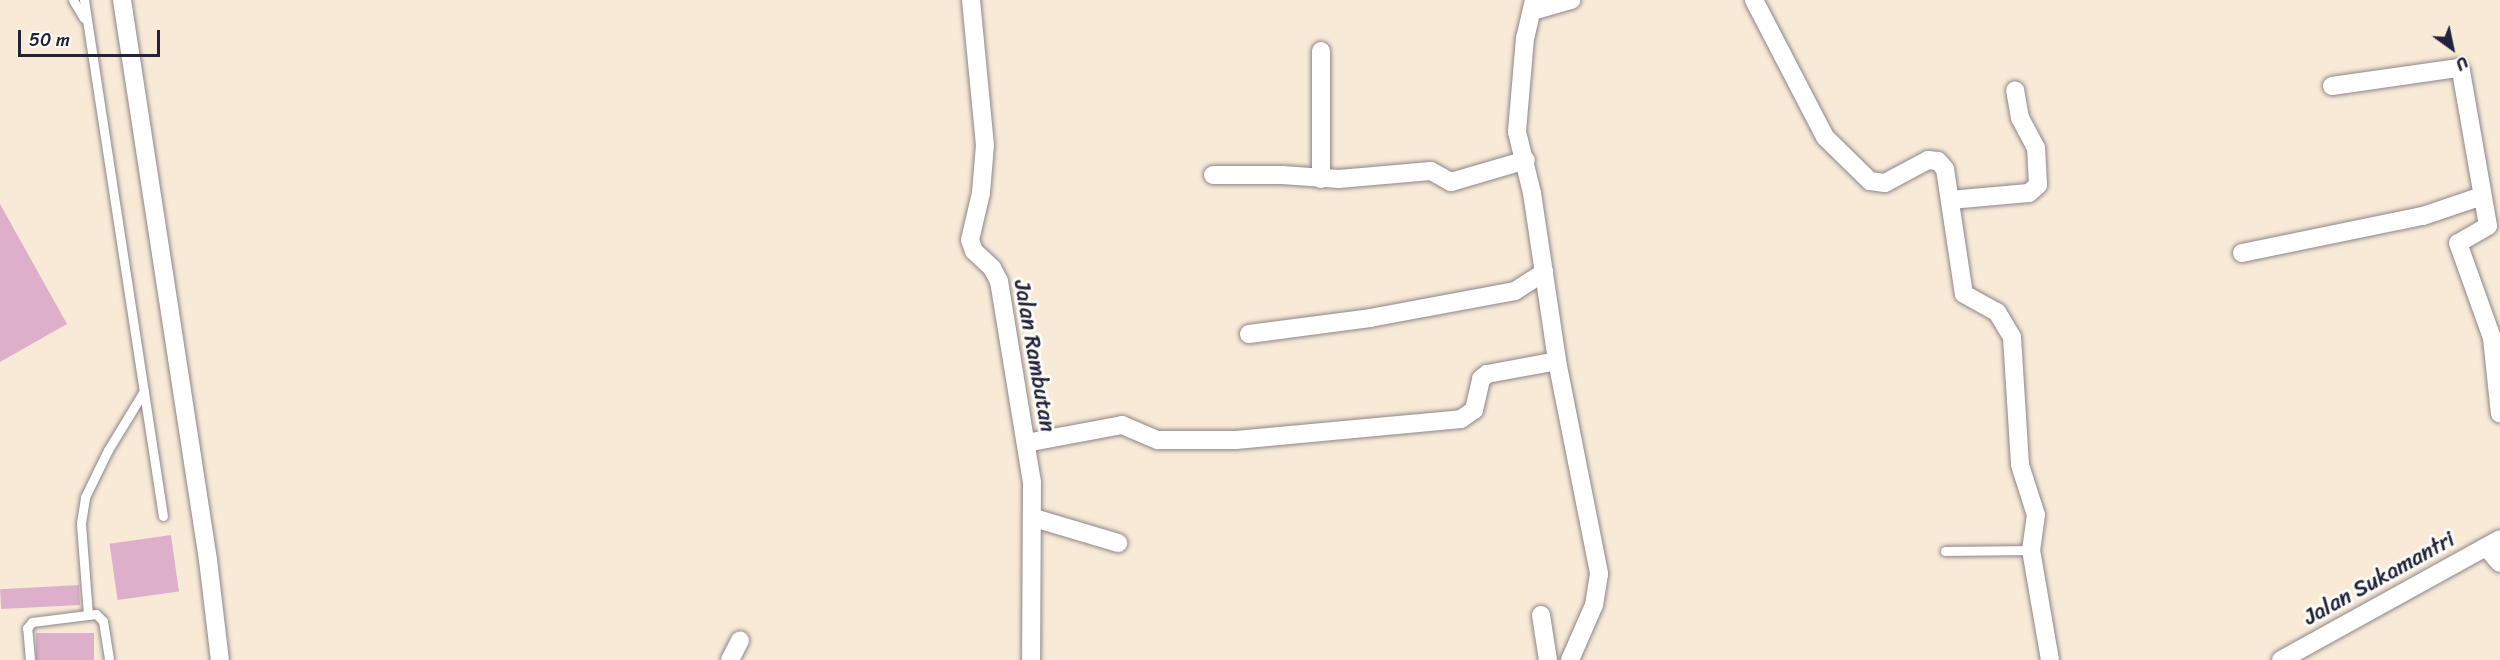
<!DOCTYPE html>
<style>
body{margin:0}
#map{position:relative;width:2500px;height:660px;overflow:hidden;background:#f8ead7;font-family:Sriracha,sans-serif}
div>[style]{position:absolute}
.building>*{inset:0;background:#deafca;transform-origin:0 0}
.roads{filter:drop-shadow(0 0 2px #8d8689) drop-shadow(0 0 2px #8d8689)}
.lane>*{height:9px;margin:-4.5px;padding:0 4.5px;transform-origin:4.5px;border-radius:4.5px;background:#fff}
.street>*{height:18px;margin:-9px;padding:0 9px;transform-origin:9px;border-radius:9px;background:#fff}
span{translate:-50% -50%;white-space:nowrap;text-align:center;line-height:1.15;-webkit-text-stroke:6px #fdfcf7;paint-order:stroke}
.street-label{font-size:22px;color:#22223b}
.north{position:absolute;left:2422px;top:18px;width:60px;height:60px;-webkit-text-stroke:4px #fdfcf7;paint-order:stroke;rotate:147deg;font-size:16px;font-weight:700;line-height:24px;text-align:center;color:#22223b}
.north::after{content:'';display:block;margin:auto;width:21px;height:27px;background:#22223b;clip-path:polygon(50% 0,100% 100%,50% 72%,0 100%)}
.scale{position:absolute;left:18px;top:30px;width:142px;height:27px;box-sizing:border-box;border:3px solid #22223b;border-top:0;padding-left:8px;font-size:18px;line-height:21px;white-space:nowrap;color:#22223b;-webkit-text-stroke:4px #fdfcf7;paint-order:stroke}
</style>
<div id="map">
<div class="building">
<div style="clip-path:polygon(0 204px,67px 324px,0 362px)"></div>
<div style="left:171px;top:535px;width:57px;height:62px;rotate:82deg"></div>
<div style="left:79px;top:585px;width:20px;height:79px;rotate:87deg"></div>
<div style="left:94px;top:633px;width:27px;height:58px;rotate:90deg"></div>
</div>
<div class="roads">
<div class="lane">
<div style="left:73px;top:0;width:21px;rotate:59deg"></div>
<div style="left:84px;top:0;width:522px;rotate:81.3deg"></div>
<div style="left:1945px;top:551px;width:86px;rotate:-0.7deg"></div>
<div style="left:88px;top:615px;width:92px;rotate:-94.4deg"></div>
<div style="left:81px;top:523px;width:26px;rotate:-81deg"></div>
<div style="left:85px;top:497px;width:52px;rotate:-63.9deg"></div>
<div style="left:108px;top:450px;width:69px;rotate:-58.6deg"></div>
<div style="left:30px;top:660px;width:32px;rotate:-95deg"></div>
<div style="left:27px;top:628px;width:8px;rotate:-50deg"></div>
<div style="left:32px;top:622px;width:64px;rotate:-7.1deg"></div>
<div style="left:96px;top:614px;width:10px;rotate:45deg"></div>
<div style="left:103px;top:621px;width:39px;rotate:81deg"></div>
</div>
<div class="street">
<div style="left:122px;top:0;width:567px;rotate:81.27deg"></div>
<div style="left:208px;top:560px;width:101px;rotate:83.2deg"></div>
<div style="left:971px;top:0;width:146px;rotate:84.5deg"></div>
<div style="left:985px;top:145px;width:48px;rotate:94.8deg"></div>
<div style="left:981px;top:193px;width:48px;rotate:103.2deg"></div>
<div style="left:970px;top:240px;width:12px;rotate:70deg"></div>
<div style="left:974px;top:251px;width:25px;rotate:43deg"></div>
<div style="left:992px;top:268px;width:15px;rotate:62deg"></div>
<div style="left:999px;top:281px;width:204px;rotate:80.7deg"></div>
<div style="left:1032px;top:482px;width:178px;rotate:90.3deg"></div>
<div style="left:1534px;top:0;width:39px;rotate:103deg"></div>
<div style="left:1525px;top:38px;width:94px;rotate:94.9deg"></div>
<div style="left:1517px;top:132px;width:63px;rotate:76.2deg"></div>
<div style="left:1532px;top:193px;width:170px;rotate:81.5deg"></div>
<div style="left:1557px;top:361px;width:217px;rotate:78.8deg"></div>
<div style="left:1599px;top:574px;width:31px;rotate:99deg"></div>
<div style="left:1594px;top:605px;width:60px;rotate:113.6deg"></div>
<div style="left:1754px;top:0;width:154px;rotate:62.6deg"></div>
<div style="left:1825px;top:137px;width:63px;rotate:44.4deg"></div>
<div style="left:1870px;top:181px;width:15px;rotate:8deg"></div>
<div style="left:1885px;top:183px;width:49px;rotate:-28.1deg"></div>
<div style="left:1928px;top:160px;width:10px;rotate:6deg"></div>
<div style="left:1938px;top:161px;width:11px;rotate:49deg"></div>
<div style="left:1945px;top:169px;width:126px;rotate:81.4deg"></div>
<div style="left:1964px;top:294px;width:38px;rotate:29deg"></div>
<div style="left:1997px;top:312px;width:29px;rotate:59deg"></div>
<div style="left:2012px;top:337px;width:128px;rotate:86.4deg"></div>
<div style="left:2020px;top:465px;width:52px;rotate:72.3deg"></div>
<div style="left:2036px;top:515px;width:35px;rotate:98deg"></div>
<div style="left:2031px;top:550px;width:112px;rotate:80.2deg"></div>
<div style="left:1532px;top:11px;width:41px;rotate:-15.8deg"></div>
<div style="left:2332px;top:86px;width:128px;rotate:-8.1deg"></div>
<div style="left:2459px;top:68px;width:4px;rotate:56deg"></div>
<div style="left:2461px;top:71px;width:157px;rotate:80.1deg"></div>
<div style="left:2488px;top:226px;width:34px;rotate:150deg"></div>
<div style="left:2458px;top:243px;width:101px;rotate:70.3deg"></div>
<div style="left:2492px;top:338px;width:76px;rotate:84deg"></div>
<div style="left:1213px;top:175px;width:69px"></div>
<div style="left:1282px;top:175px;width:57px;rotate:4deg"></div>
<div style="left:1339px;top:179px;width:92px;rotate:-5deg"></div>
<div style="left:1431px;top:171px;width:23px;rotate:29deg"></div>
<div style="left:1451px;top:182px;width:78px;rotate:-16.3deg"></div>
<div style="left:1321px;top:179px;width:128px;rotate:-90deg"></div>
<div style="left:1950px;top:200px;width:79px;rotate:-5.1deg"></div>
<div style="left:2029px;top:193px;width:12px;rotate:-42deg"></div>
<div style="left:2038px;top:185px;width:37px;rotate:-93deg"></div>
<div style="left:2036px;top:148px;width:34px;rotate:-118deg"></div>
<div style="left:2020px;top:118px;width:28px;rotate:-100deg"></div>
<div style="left:2242px;top:253px;width:185px;rotate:-11.6deg"></div>
<div style="left:2423px;top:216px;width:62px;rotate:-18.7deg"></div>
<div style="left:1249px;top:334px;width:122px;rotate:-7.5deg"></div>
<div style="left:1370px;top:318px;width:147px;rotate:-10.5deg"></div>
<div style="left:1515px;top:291px;width:35px;rotate:-33deg"></div>
<div style="left:1026px;top:443px;width:98px;rotate:-10.6deg"></div>
<div style="left:1122px;top:425px;width:39px;rotate:23deg"></div>
<div style="left:1158px;top:440px;width:78px"></div>
<div style="left:1236px;top:440px;width:226px;rotate:-5.3deg"></div>
<div style="left:1461px;top:419px;width:16px;rotate:-35deg"></div>
<div style="left:1474px;top:410px;width:32px;rotate:-77deg"></div>
<div style="left:1481px;top:379px;width:8px;rotate:-40deg"></div>
<div style="left:1487px;top:374px;width:71px;rotate:-10.5deg"></div>
<div style="left:1034px;top:518px;width:88px;rotate:16.6deg"></div>
<div style="left:2486px;top:547px;width:21px;rotate:49deg"></div>
<div style="left:1541px;top:615px;width:46px;rotate:81.2deg"></div>
<div style="left:730px;top:660px;width:22px;rotate:-63deg"></div>
<div style="left:2281px;top:660px;width:250px;rotate:-28.9deg"></div>
</div>
</div>
<div class="street-label">
<span style="left:1035px;top:356px;rotate:80deg">Jalan Rambutan</span>
<span style="left:2379px;top:578px;rotate:-29deg">Jalan Sukamantri</span>
</div>
<div class="north">U</div>
<div class="scale">50 m</div>
</div>
